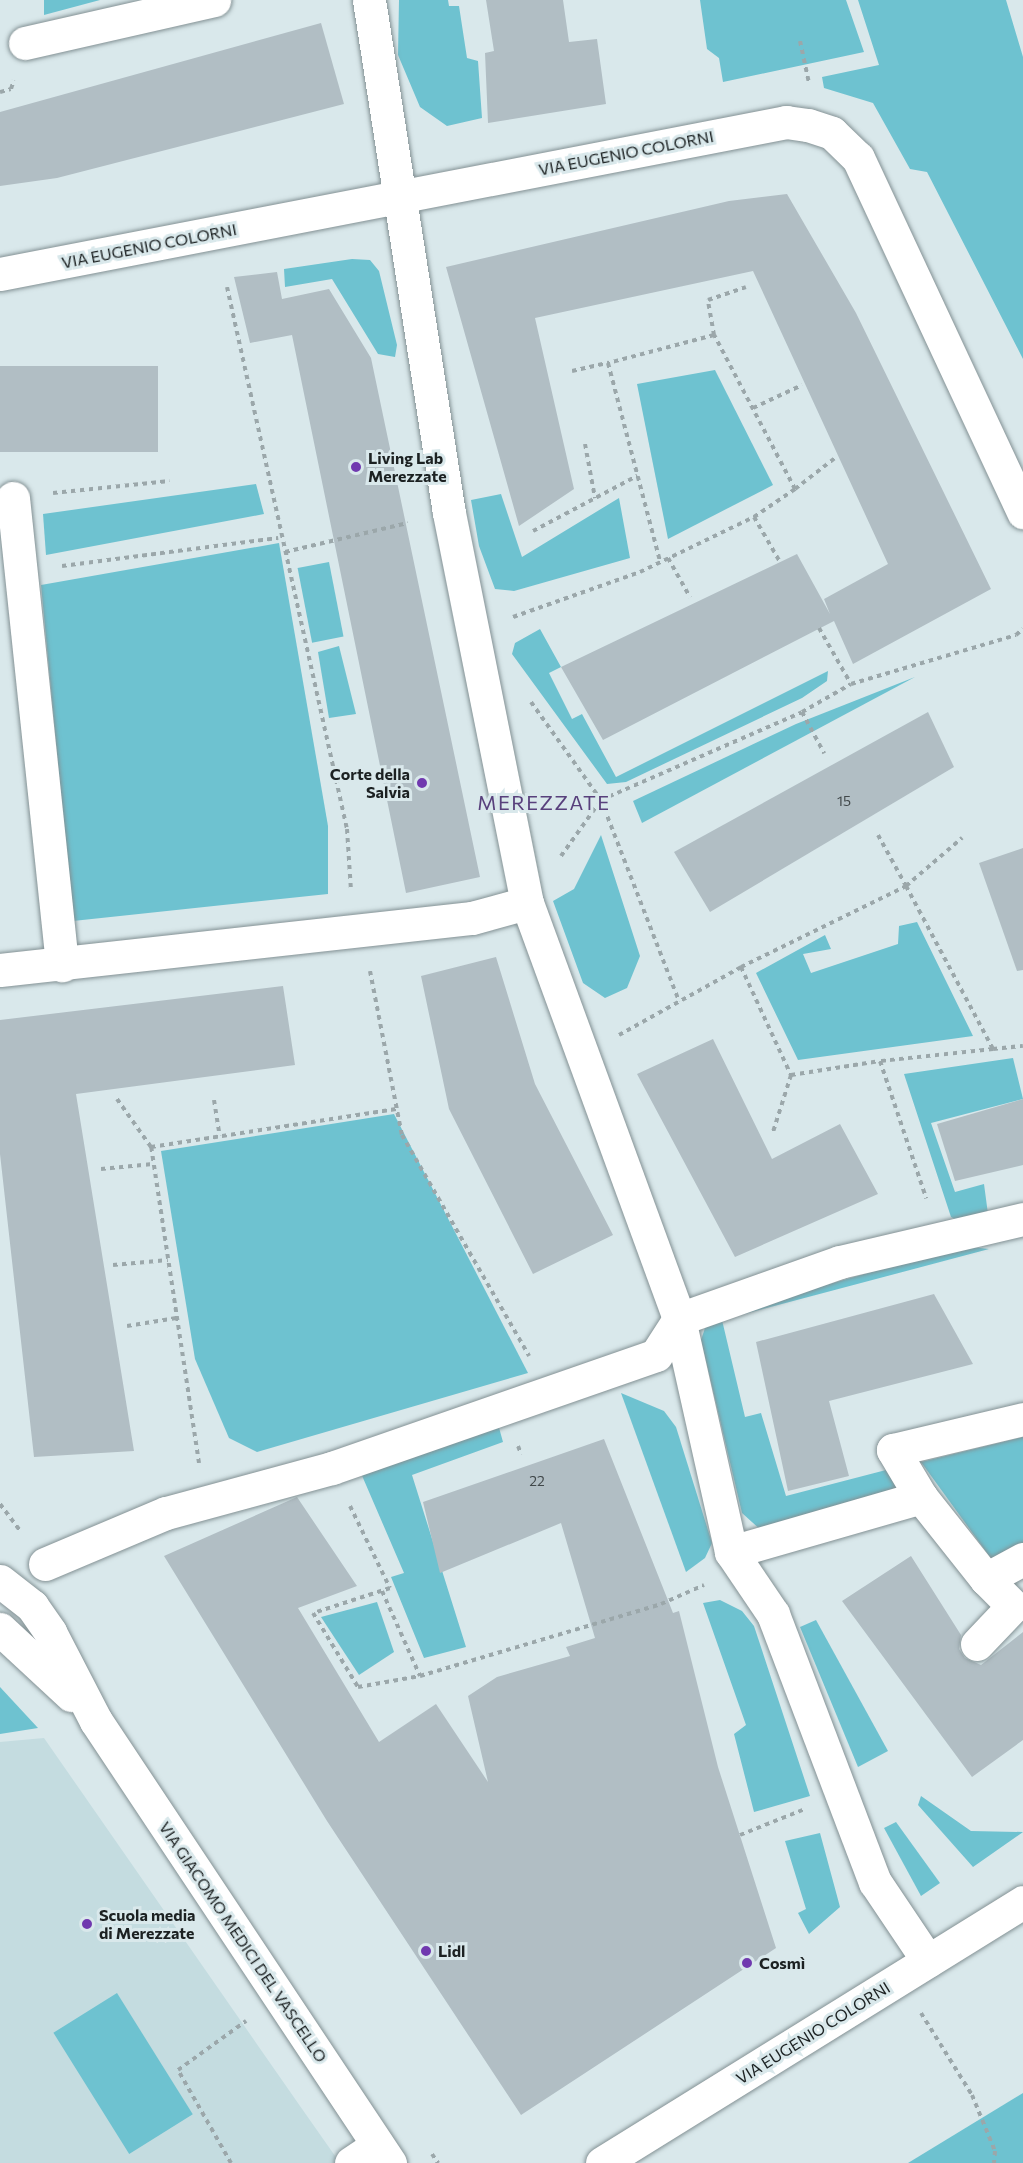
<!DOCTYPE html>
<meta charset="utf-8">
<style>
body{margin:0}
#map{position:relative;width:1023px;height:2163px;overflow:hidden;background:#d9e8eb;font-family:Commissioner,sans-serif}
div>[style]{position:absolute}
.built>*{inset:0;background:#c4dce0}
.green>*{inset:0;background:#6ec2d0;transform-origin:0 0}
.building>*{inset:0;background:#b1bec4;transform-origin:0 0}
.path>*{height:4px;margin-top:-2px;transform-origin:0;background:repeating-linear-gradient(90deg,#9ba7aa 0 4.5px,transparent 0 9px)}
.roads{filter:drop-shadow(0 0 2px #839194) drop-shadow(0 0 2px #839194)}
.minor>*{height:33px;margin:-16.5px;padding:0 16.5px;transform-origin:16.5px;border-radius:16.5px;background:#fff}
.dots>*{width:16px;height:16px;translate:-50% -50%;box-sizing:border-box;border:3px solid #d9e8eb;border-radius:50%}
span{translate:-50% -50%;white-space:nowrap;text-align:center;line-height:1.15;-webkit-text-stroke:6px #d9e8eb;paint-order:stroke}
.number-label{font-size:14px;color:#41484a}
.number-label span{-webkit-text-stroke-width:0}
.street-label{font-size:16px;color:#1c2122}
.poi-label{font-size:16px;color:#1c2122;font-weight:700}
.left{translate:0 -50%;text-align:left}
.right{translate:-100% -50%;text-align:right}
.quarter-label{font-size:20px;color:#58407c;letter-spacing:1.5px}
</style>
<div id="map">
<div class="built">
<div style="clip-path:polygon(44px 1738px,300px 2106px,340px 2163px,0 2163px,0 1742px)"></div>
</div>
<div class="green">
<div style="clip-path:polygon(44px 0,100px 0,44px 15px)"></div>
<div style="clip-path:polygon(399px 0,448px 0,449px 6px,459px 6px,467px 58px,478px 61px,482px 118px,447px 126px,420px 107px,398px 55px)"></div>
<div style="clip-path:polygon(700px 0,846px 0,864px 52px,723px 82px,719px 58px,707px 49px)"></div>
<div style="clip-path:polygon(858px 0,1006px 0,1023px 57px,1023px 359px,927px 172px,910px 169px,873px 103px,824px 88px,822px 77px,879px 65px)"></div>
<div style="clip-path:polygon(352px 259px,370px 260px,379px 271px,397px 345px,395px 357px,378px 354px,332px 279px,285px 287px,284px 269px)"></div>
<div style="clip-path:polygon(715px 370px,773px 485px,668px 539px,637px 384px)"></div>
<div style="clip-path:polygon(256px 484px,264px 514px,46px 555px,43px 514px)"></div>
<div style="clip-path:polygon(501px 494px,522px 557px,619px 498px,630px 558px,514px 591px,495px 589px,479px 546px,471px 500px)"></div>
<div style="clip-path:polygon(279px 543px,328px 826px,328px 894px,73px 921px,41px 585px)"></div>
<div style="left:329px;top:562px;width:76px;height:32px;rotate:79deg"></div>
<div style="clip-path:polygon(540px 629px,561px 667px,549px 673px,572px 719px,582px 714px,616px 777px,828px 671px,827px 681px,802px 698px,626px 782px,607px 784px,512px 654px,515px 643px)"></div>
<div style="clip-path:polygon(339px 646px,356px 714px,329px 718px,318px 652px)"></div>
<div style="clip-path:polygon(915px 677px,642px 823px,633px 801px,796px 724px)"></div>
<div style="clip-path:polygon(601px 835px,640px 956px,627px 988px,605px 998px,583px 983px,553px 901px,574px 889px)"></div>
<div style="clip-path:polygon(917px 922px,973px 1036px,798px 1060px,756px 973px,825px 935px,831px 949px,803px 954px,811px 973px,898px 944px,899px 926px)"></div>
<div style="clip-path:polygon(1013px 1058px,1023px 1099px,931px 1123px,955px 1192px,984px 1184px,988px 1214px,962px 1223px,951px 1217px,904px 1074px)"></div>
<div style="clip-path:polygon(394px 1114px,528px 1373px,257px 1452px,229px 1438px,195px 1359px,161px 1151px)"></div>
<div style="clip-path:polygon(963px 1246px,989px 1249px,722px 1320px,745px 1417px,761px 1413px,786px 1496px,886px 1470px,897px 1489px,763px 1532px,742px 1513px,701px 1340px,705px 1328px,717px 1316px)"></div>
<div style="clip-path:polygon(621px 1393px,664px 1411px,676px 1427px,712px 1543px,705px 1558px,686px 1572px)"></div>
<div style="clip-path:polygon(498px 1424px,503px 1442px,412px 1475px,466px 1647px,424px 1658px,391px 1577px,404px 1573px,360px 1471px)"></div>
<div style="clip-path:polygon(1023px 1437px,1023px 1548px,995px 1564px,921px 1462px)"></div>
<div style="clip-path:polygon(720px 1600px,742px 1611px,754px 1626px,810px 1796px,754px 1812px,734px 1734px,746px 1725px,703px 1603px)"></div>
<div style="clip-path:polygon(377px 1602px,394px 1652px,359px 1675px,321px 1617px)"></div>
<div style="clip-path:polygon(816px 1620px,888px 1751px,858px 1767px,800px 1627px)"></div>
<div style="clip-path:polygon(0 1687px,38px 1728px,0 1734px)"></div>
<div style="clip-path:polygon(921px 1796px,971px 1831px,1023px 1832px,973px 1867px,918px 1805px)"></div>
<div style="clip-path:polygon(896px 1822px,940px 1883px,921px 1896px,884px 1828px)"></div>
<div style="clip-path:polygon(820px 1833px,840px 1907px,809px 1934px,798px 1913px,806px 1909px,785px 1841px)"></div>
<div style="left:117px;top:1993px;width:143px;height:75px;rotate:58deg"></div>
<div style="clip-path:polygon(1023px 2093px,1023px 2163px,908px 2163px)"></div>
</div>
<div class="building">
<div style="clip-path:polygon(486px 0,563px 0,569px 42px,597px 39px,606px 104px,488px 123px,485px 53px,494px 51px)"></div>
<div style="clip-path:polygon(321px 23px,344px 104px,57px 178px,0 186px,0 112px)"></div>
<div style="clip-path:polygon(787px 194px,856px 313px,991px 589px,853px 664px,834px 621px,603px 740px,561px 667px,797px 554px,830px 614px,824px 599px,888px 564px,753px 271px,535px 318px,574px 489px,519px 526px,446px 267px,729px 201px)"></div>
<div style="clip-path:polygon(277px 272px,282px 299px,329px 289px,371px 358px,480px 877px,406px 893px,292px 335px,250px 343px,234px 277px)"></div>
<div style="left:158px;top:366px;width:86px;height:158px;rotate:90deg"></div>
<div style="clip-path:polygon(928px 712px,954px 767px,710px 912px,674px 852px)"></div>
<div style="clip-path:polygon(1023px 848px,1023px 970px,1017px 971px,979px 863px)"></div>
<div style="clip-path:polygon(496px 957px,535px 1084px,613px 1235px,533px 1274px,449px 1109px,421px 976px)"></div>
<div style="clip-path:polygon(283px 986px,295px 1065px,76px 1094px,134px 1451px,34px 1457px,0 1154px,0 1020px)"></div>
<div style="clip-path:polygon(713px 1039px,772px 1159px,840px 1124px,878px 1194px,735px 1257px,637px 1074px)"></div>
<div style="clip-path:polygon(1023px 1099px,1023px 1165px,955px 1181px,937px 1124px)"></div>
<div style="clip-path:polygon(934px 1294px,973px 1364px,829px 1401px,849px 1476px,788px 1491px,756px 1342px)"></div>
<div style="clip-path:polygon(604px 1439px,673px 1613px,679px 1611px,718px 1767px,776px 1948px,521px 2115px,327px 1821px,164px 1556px,297px 1497px,357px 1586px,298px 1608px,379px 1742px,436px 1704px,488px 1782px,468px 1696px,497px 1677px,570px 1656px,566px 1647px,595px 1638px,561px 1523px,440px 1573px,423px 1502px)"></div>
<div style="clip-path:polygon(911px 1556px,961px 1635px,959px 1649px,965px 1658px,981px 1665px,1023px 1632px,1023px 1740px,972px 1777px,842px 1601px)"></div>
</div>
<div class="path">
<div style="left:800px;top:41px;width:43px;rotate:77.9deg"></div>
<div style="left:0;top:92px;width:11px;rotate:-15deg"></div>
<div style="left:11px;top:89px;width:9px;rotate:-72deg"></div>
<div style="left:227px;top:287px;width:555px;rotate:77.52deg"></div>
<div style="left:347px;top:829px;width:62px;rotate:86.3deg"></div>
<div style="left:714px;top:335px;width:36px;rotate:-100deg"></div>
<div style="left:708px;top:300px;width:40px;rotate:-18.9deg"></div>
<div style="left:572px;top:371px;width:37px;rotate:-13deg"></div>
<div style="left:753px;top:408px;width:54px;rotate:-25.1deg"></div>
<div style="left:585px;top:444px;width:55px;rotate:79.5deg"></div>
<div style="left:795px;top:489px;width:51px;rotate:-37.8deg"></div>
<div style="left:53px;top:493px;width:117px;rotate:-5.9deg"></div>
<div style="left:754px;top:517px;width:52px;rotate:60deg"></div>
<div style="left:533px;top:531px;width:118px;rotate:-27.9deg"></div>
<div style="left:285px;top:552px;width:126px;rotate:-13.3deg"></div>
<div style="left:668px;top:558px;width:45px;rotate:60.6deg"></div>
<div style="left:62px;top:566px;width:218px;rotate:-7.4deg"></div>
<div style="left:513px;top:617px;width:135px;rotate:-19.5deg"></div>
<div style="left:640px;top:572px;width:127px;rotate:-25.8deg"></div>
<div style="left:754px;top:517px;width:50px;rotate:-34.3deg"></div>
<div style="left:795px;top:489px;width:174px;rotate:-117.7deg"></div>
<div style="left:714px;top:335px;width:110px;rotate:165.2deg"></div>
<div style="left:608px;top:363px;width:205px;rotate:75.3deg"></div>
<div style="left:819px;top:628px;width:64px;rotate:60.3deg"></div>
<div style="left:531px;top:702px;width:120px;rotate:54.5deg"></div>
<div style="left:601px;top:800px;width:216px;rotate:68.8deg"></div>
<div style="left:802px;top:712px;width:47px;rotate:61.8deg"></div>
<div style="left:878px;top:835px;width:58px;rotate:61.2deg"></div>
<div style="left:906px;top:886px;width:74px;rotate:-40.6deg"></div>
<div style="left:561px;top:856px;width:69px;rotate:-54.5deg"></div>
<div style="left:601px;top:800px;width:219px;rotate:-23.6deg"></div>
<div style="left:802px;top:712px;width:56px;rotate:-29.7deg"></div>
<div style="left:851px;top:684px;width:172px;rotate:-16.5deg"></div>
<div style="left:1016px;top:635px;width:9px;rotate:-41deg"></div>
<div style="left:741px;top:967px;width:119px;rotate:65.2deg"></div>
<div style="left:791px;top:1075px;width:60px;rotate:107.5deg"></div>
<div style="left:370px;top:971px;width:167px;rotate:79deg"></div>
<div style="left:402px;top:1135px;width:255px;rotate:60.1deg"></div>
<div style="left:619px;top:1035px;width:140px;rotate:-29.1deg"></div>
<div style="left:741px;top:967px;width:184px;rotate:-26.1deg"></div>
<div style="left:906px;top:886px;width:185px;rotate:61.9deg"></div>
<div style="left:993px;top:1049px;width:114px;rotate:173.9deg"></div>
<div style="left:880px;top:1061px;width:145px;rotate:71.4deg"></div>
<div style="left:993px;top:1049px;width:30px;rotate:-6deg"></div>
<div style="left:791px;top:1075px;width:90px;rotate:-8.9deg"></div>
<div style="left:117px;top:1099px;width:59px;rotate:54.7deg"></div>
<div style="left:214px;top:1100px;width:36px;rotate:81deg"></div>
<div style="left:101px;top:1169px;width:52px;rotate:-5.5deg"></div>
<div style="left:113px;top:1265px;width:55px;rotate:-5.2deg"></div>
<div style="left:127px;top:1326px;width:50px;rotate:-9.3deg"></div>
<div style="left:518px;top:1446px;width:9px;rotate:69deg"></div>
<div style="left:199px;top:1463px;width:320px;rotate:-98.6deg"></div>
<div style="left:151px;top:1147px;width:248px;rotate:-8.8deg"></div>
<div style="left:0;top:1504px;width:35px;rotate:53deg"></div>
<div style="left:350px;top:1506px;width:91px;rotate:64deg"></div>
<div style="left:390px;top:1588px;width:81px;rotate:162deg"></div>
<div style="left:313px;top:1613px;width:87px;rotate:58.7deg"></div>
<div style="left:358px;top:1687px;width:63px;rotate:-10.1deg"></div>
<div style="left:382px;top:1591px;width:93px;rotate:65.9deg"></div>
<div style="left:420px;top:1676px;width:252px;rotate:-16.6deg"></div>
<div style="left:661px;top:1604px;width:47px;rotate:-23.8deg"></div>
<div style="left:740px;top:1835px;width:70px;rotate:-21.8deg"></div>
<div style="left:921px;top:2013px;width:97px;rotate:58.1deg"></div>
<div style="left:972px;top:2095px;width:61px;rotate:67.7deg"></div>
<div style="left:995px;top:2151px;width:12px;rotate:95deg"></div>
<div style="left:432px;top:2154px;width:11px;rotate:56deg"></div>
<div style="left:231px;top:2163px;width:107px;rotate:-119.7deg"></div>
<div style="left:178px;top:2070px;width:84px;rotate:-35.8deg"></div>
</div>
<div class="roads">
<div class="minor">
<div style="left:369px;top:0;width:519px;rotate:81.14deg"></div>
<div style="left:449px;top:513px;width:398px;rotate:78.7deg"></div>
<div style="left:527px;top:903px;width:443px;rotate:69.9deg"></div>
<div style="left:679px;top:1319px;width:239px;rotate:77.4deg"></div>
<div style="left:731px;top:1552px;width:75px;rotate:55.9deg"></div>
<div style="left:773px;top:1614px;width:287px;rotate:69.2deg"></div>
<div style="left:875px;top:1882px;width:95px;rotate:56.1deg"></div>
<div style="left:25px;top:43px;width:194px;rotate:-12.8deg"></div>
<div style="left:0;top:274px;width:801px;rotate:-10.94deg"></div>
<div style="left:786px;top:122px;width:22px;rotate:8deg"></div>
<div style="left:808px;top:125px;width:25px;rotate:18deg"></div>
<div style="left:832px;top:133px;width:36px;rotate:44deg"></div>
<div style="left:858px;top:158px;width:391px;rotate:65deg"></div>
<div style="left:13px;top:498px;width:470px;rotate:84deg"></div>
<div style="left:0;top:970px;width:475px;rotate:-6.3deg"></div>
<div style="left:472px;top:918px;width:57px;rotate:-15.3deg"></div>
<div style="left:921px;top:1497px;width:55px;rotate:-120.8deg"></div>
<div style="left:893px;top:1450px;width:134px;rotate:-13.4deg"></div>
<div style="left:731px;top:1552px;width:198px;rotate:-16.1deg"></div>
<div style="left:921px;top:1497px;width:105px;rotate:51.6deg"></div>
<div style="left:986px;top:1579px;width:42px;rotate:-28.4deg"></div>
<div style="left:45px;top:1564px;width:131px;rotate:-22.9deg"></div>
<div style="left:166px;top:1513px;width:172px;rotate:-15.2deg"></div>
<div style="left:332px;top:1468px;width:343px;rotate:-19.2deg"></div>
<div style="left:656px;top:1355px;width:43px;rotate:-57.4deg"></div>
<div style="left:679px;top:1319px;width:171px;rotate:-19.5deg"></div>
<div style="left:840px;top:1262px;width:188px;rotate:-13.2deg"></div>
<div style="left:0;top:1581px;width:41px;rotate:38deg"></div>
<div style="left:32px;top:1606px;width:32px;rotate:55deg"></div>
<div style="left:50px;top:1632px;width:100px;rotate:62.7deg"></div>
<div style="left:96px;top:1721px;width:531px;rotate:56.37deg"></div>
<div style="left:0;top:1629px;width:97px;rotate:42.9deg"></div>
<div style="left:977px;top:1644px;width:52px;rotate:-46.5deg"></div>
<div style="left:1013px;top:1606px;width:38px;rotate:-135deg"></div>
<div style="left:351px;top:2163px;width:32px;rotate:-34deg"></div>
<div style="left:602px;top:2163px;width:495px;rotate:-31.8deg"></div>
</div>
</div>
<div class="dots">
<div style="left:356px;top:467px;background:#7039af"></div>
<div style="left:422px;top:783px;background:#7039af"></div>
<div style="left:87px;top:1924px;background:#7039af"></div>
<div style="left:426px;top:1951px;background:#7039af"></div>
<div style="left:747px;top:1963px;background:#7039af"></div>
</div>
<div class="number-label">
<span style="left:844px;top:801px">15</span>
<span style="left:537px;top:1481px">22</span>
</div>
<div class="street-label">
<span style="left:626px;top:153px;rotate:-11deg">VIA EUGENIO COLORNI</span>
<span style="left:149px;top:246px;rotate:-11deg">VIA EUGENIO COLORNI</span>
<span style="left:243px;top:1942px;rotate:56deg">VIA GIACOMO MEDICI DEL VASCELLO</span>
<span style="left:813px;top:2033px;rotate:-32deg">VIA EUGENIO COLORNI</span>
</div>
<div class="poi-label">
<span class="left" style="left:368px;top:467px">Living Lab<br>Merezzate</span>
<span class="right" style="left:410px;top:783px">Corte della<br>Salvia</span>
<span class="left" style="left:99px;top:1924px">Scuola media<br>di Merezzate</span>
<span class="left" style="left:438px;top:1951px">Lidl</span>
<span class="left" style="left:759px;top:1963px">Cosmì</span>
</div>
<div class="quarter-label">
<span style="left:544px;top:802px">MEREZZATE</span>
</div>
</div>
